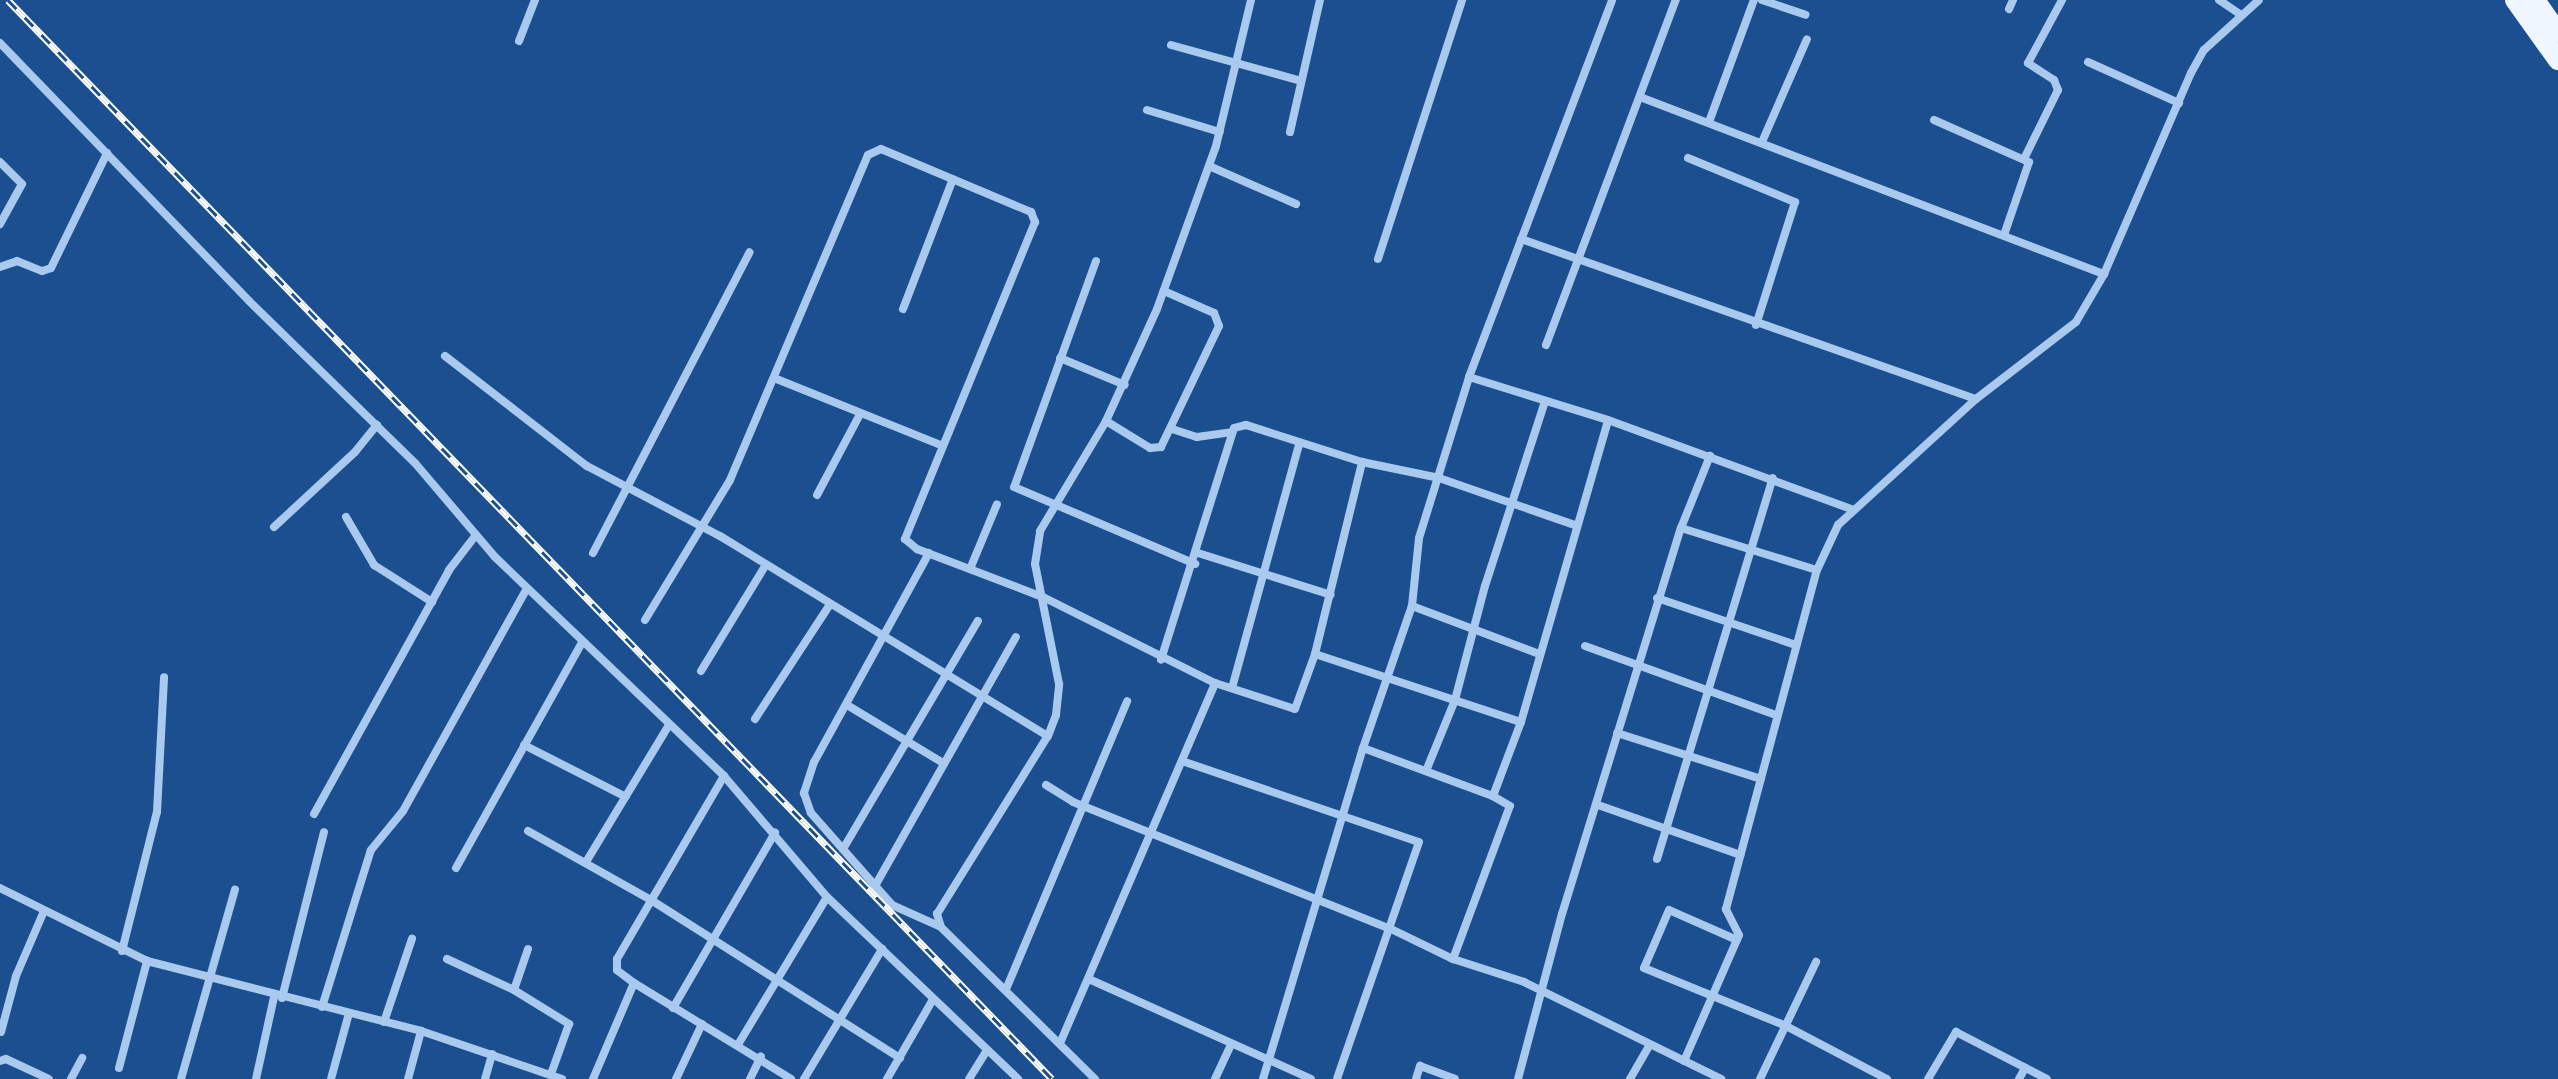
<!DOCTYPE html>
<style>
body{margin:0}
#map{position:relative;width:2558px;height:1079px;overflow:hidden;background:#1b4f8f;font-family:Arial,sans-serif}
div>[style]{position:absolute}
.street>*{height:8px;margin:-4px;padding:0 4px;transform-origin:4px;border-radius:4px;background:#a9c9ee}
.primary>*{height:20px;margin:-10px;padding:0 10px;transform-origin:10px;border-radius:10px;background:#f0f6ff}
.rail>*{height:7px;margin-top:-3.5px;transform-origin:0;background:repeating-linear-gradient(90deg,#1b4f8f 0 12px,#fff 0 24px);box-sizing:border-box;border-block:2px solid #fff}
span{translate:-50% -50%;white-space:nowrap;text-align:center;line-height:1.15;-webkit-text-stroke:6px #1b4f8f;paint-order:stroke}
</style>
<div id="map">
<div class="street">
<div style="left:1762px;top:0;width:46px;rotate:18.8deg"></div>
<div style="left:2219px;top:0;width:25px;rotate:34deg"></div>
<div style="left:2009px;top:9px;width:10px;rotate:-66deg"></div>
<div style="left:519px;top:41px;width:44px;rotate:-68.7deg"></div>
<div style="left:0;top:43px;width:359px;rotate:46deg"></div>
<div style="left:249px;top:301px;width:232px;rotate:44.3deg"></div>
<div style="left:415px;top:463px;width:123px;rotate:49.6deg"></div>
<div style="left:495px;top:557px;width:317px;rotate:43.7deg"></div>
<div style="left:724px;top:776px;width:159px;rotate:49.6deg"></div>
<div style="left:827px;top:897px;width:264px;rotate:43.6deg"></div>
<div style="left:1171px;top:45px;width:132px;rotate:15.4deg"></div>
<div style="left:2088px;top:62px;width:100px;rotate:24.3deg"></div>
<div style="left:1640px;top:97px;width:497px;rotate:20.9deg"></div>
<div style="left:1147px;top:110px;width:76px;rotate:16.8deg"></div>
<div style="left:1934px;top:120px;width:104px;rotate:23.9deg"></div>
<div style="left:2029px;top:162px;width:77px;rotate:108.9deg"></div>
<div style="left:1709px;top:122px;width:130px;rotate:-69.8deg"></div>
<div style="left:1290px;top:132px;width:135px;rotate:-77.2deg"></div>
<div style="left:1762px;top:142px;width:112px;rotate:-66.4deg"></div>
<div style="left:1688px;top:158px;width:116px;rotate:22.4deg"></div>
<div style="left:1795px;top:202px;width:129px;rotate:107.6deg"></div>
<div style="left:2024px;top:159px;width:77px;rotate:-63.8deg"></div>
<div style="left:2058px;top:90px;width:11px;rotate:-112deg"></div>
<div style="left:2054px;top:80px;width:31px;rotate:-147deg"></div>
<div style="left:2028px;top:63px;width:72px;rotate:-61.6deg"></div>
<div style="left:0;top:162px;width:31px;rotate:45deg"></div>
<div style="left:22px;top:184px;width:46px;rotate:118.8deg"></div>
<div style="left:1209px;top:166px;width:95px;rotate:23.6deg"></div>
<div style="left:1521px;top:239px;width:482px;rotate:19.4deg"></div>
<div style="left:1378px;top:259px;width:272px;rotate:-72deg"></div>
<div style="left:1096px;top:261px;width:240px;rotate:109.9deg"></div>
<div style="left:1014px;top:487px;width:197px;rotate:23deg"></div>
<div style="left:0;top:267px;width:18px;rotate:-19deg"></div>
<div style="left:17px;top:261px;width:27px;rotate:22deg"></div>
<div style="left:42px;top:271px;width:9px;rotate:-18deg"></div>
<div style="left:51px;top:268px;width:128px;rotate:-64deg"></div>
<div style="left:903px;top:309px;width:139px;rotate:-69deg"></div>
<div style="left:1546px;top:345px;width:369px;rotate:-69.4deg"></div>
<div style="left:445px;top:356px;width:180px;rotate:37.8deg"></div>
<div style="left:587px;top:466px;width:150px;rotate:27.8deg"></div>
<div style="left:720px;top:536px;width:384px;rotate:31.4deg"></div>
<div style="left:1060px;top:358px;width:70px;rotate:22.6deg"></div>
<div style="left:1469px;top:377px;width:145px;rotate:17.2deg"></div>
<div style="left:1608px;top:420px;width:259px;rotate:20.1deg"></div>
<div style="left:774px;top:378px;width:180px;rotate:21.9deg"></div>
<div style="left:1106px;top:421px;width:52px;rotate:31.5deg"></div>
<div style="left:1150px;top:448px;width:11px;rotate:-5deg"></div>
<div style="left:1161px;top:447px;width:134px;rotate:-64.4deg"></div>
<div style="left:1219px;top:326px;width:14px;rotate:-111deg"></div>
<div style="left:1214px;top:313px;width:55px;rotate:-156.3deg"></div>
<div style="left:1172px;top:429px;width:26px;rotate:18deg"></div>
<div style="left:1197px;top:437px;width:35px;rotate:-8deg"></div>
<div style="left:1362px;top:462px;width:79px;rotate:11.7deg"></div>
<div style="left:1439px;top:478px;width:144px;rotate:19.1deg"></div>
<div style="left:817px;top:495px;width:92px;rotate:-62deg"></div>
<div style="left:346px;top:517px;width:56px;rotate:59.7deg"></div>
<div style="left:374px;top:565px;width:69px;rotate:32.5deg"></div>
<div style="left:274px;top:527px;width:110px;rotate:-42.8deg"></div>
<div style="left:355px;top:452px;width:35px;rotate:-51deg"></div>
<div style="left:1681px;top:528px;width:78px;rotate:-68.1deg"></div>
<div style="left:593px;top:553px;width:339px;rotate:-62.5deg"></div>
<div style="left:929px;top:553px;width:239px;rotate:118.8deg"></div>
<div style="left:814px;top:762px;width:33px;rotate:108deg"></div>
<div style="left:804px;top:793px;width:21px;rotate:71deg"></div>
<div style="left:811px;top:813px;width:123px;rotate:48.6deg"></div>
<div style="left:892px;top:905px;width:51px;rotate:24.1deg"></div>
<div style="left:1198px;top:553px;width:139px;rotate:17.5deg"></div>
<div style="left:970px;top:569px;width:70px;rotate:-67.4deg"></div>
<div style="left:1657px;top:598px;width:147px;rotate:18.7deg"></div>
<div style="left:1412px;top:606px;width:136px;rotate:20.7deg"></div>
<div style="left:645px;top:620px;width:164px;rotate:-58.7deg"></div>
<div style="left:730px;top:480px;width:353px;rotate:-67deg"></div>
<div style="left:868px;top:155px;width:14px;rotate:-25deg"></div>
<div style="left:881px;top:149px;width:163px;rotate:22.8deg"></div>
<div style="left:1031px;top:212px;width:11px;rotate:68deg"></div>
<div style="left:1035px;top:222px;width:343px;rotate:112.3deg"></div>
<div style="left:905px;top:539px;width:16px;rotate:40deg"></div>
<div style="left:917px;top:549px;width:135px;rotate:20.9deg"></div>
<div style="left:1043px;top:597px;width:192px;rotate:26.6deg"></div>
<div style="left:1585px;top:646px;width:203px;rotate:19.9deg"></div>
<div style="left:1315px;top:654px;width:217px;rotate:18.3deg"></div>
<div style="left:701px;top:671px;width:123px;rotate:-58.6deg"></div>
<div style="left:1232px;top:688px;width:252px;rotate:-74.6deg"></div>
<div style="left:847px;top:705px;width:112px;rotate:31.1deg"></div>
<div style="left:755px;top:719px;width:135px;rotate:-56.8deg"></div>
<div style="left:1617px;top:733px;width:151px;rotate:17.7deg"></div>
<div style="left:524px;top:745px;width:114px;rotate:27deg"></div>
<div style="left:1363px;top:748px;width:139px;rotate:20.3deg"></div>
<div style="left:1182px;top:761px;width:250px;rotate:18.9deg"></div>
<div style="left:1419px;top:842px;width:251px;rotate:109.1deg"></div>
<div style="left:1426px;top:771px;width:77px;rotate:-67.8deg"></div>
<div style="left:1455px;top:700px;width:118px;rotate:-75.3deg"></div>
<div style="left:1485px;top:586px;width:194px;rotate:-72deg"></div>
<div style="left:1046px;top:785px;width:32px;rotate:32deg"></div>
<div style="left:1073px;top:802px;width:342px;rotate:21.8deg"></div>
<div style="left:1391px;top:929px;width:69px;rotate:25.8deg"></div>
<div style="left:1453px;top:959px;width:75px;rotate:17.9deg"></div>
<div style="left:1524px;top:982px;width:220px;rotate:26.2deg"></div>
<div style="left:1598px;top:805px;width:151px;rotate:19.3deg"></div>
<div style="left:314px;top:814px;width:279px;rotate:-61deg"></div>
<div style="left:449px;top:570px;width:44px;rotate:-52.4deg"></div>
<div style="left:528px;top:831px;width:141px;rotate:29.3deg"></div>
<div style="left:651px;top:900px;width:295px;rotate:32.4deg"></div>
<div style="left:843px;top:849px;width:265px;rotate:-59.4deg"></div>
<div style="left:1657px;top:859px;width:398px;rotate:-73.1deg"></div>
<div style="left:586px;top:862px;width:160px;rotate:-58.8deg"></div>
<div style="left:456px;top:868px;width:258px;rotate:-60.8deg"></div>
<div style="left:875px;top:886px;width:286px;rotate:-60.5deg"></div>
<div style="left:0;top:888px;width:164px;rotate:26.4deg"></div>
<div style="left:147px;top:961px;width:283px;rotate:14.3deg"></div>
<div style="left:421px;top:1031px;width:149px;rotate:18.8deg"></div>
<div style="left:1737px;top:940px;width:74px;rotate:-156.2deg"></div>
<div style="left:1669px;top:910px;width:63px;rotate:113.3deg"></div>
<div style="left:1644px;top:968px;width:153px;rotate:22.2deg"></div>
<div style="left:1786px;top:1026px;width:114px;rotate:27.7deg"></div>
<div style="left:528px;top:949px;width:43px;rotate:108.9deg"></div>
<div style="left:514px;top:990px;width:65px;rotate:31.7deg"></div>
<div style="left:569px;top:1024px;width:53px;rotate:109.8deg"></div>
<div style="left:122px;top:951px;width:143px;rotate:-75.9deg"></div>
<div style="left:157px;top:812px;width:135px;rotate:-87deg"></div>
<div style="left:447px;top:959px;width:74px;rotate:24.8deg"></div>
<div style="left:1453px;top:959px;width:163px;rotate:-69.6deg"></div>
<div style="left:1510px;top:806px;width:20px;rotate:-150deg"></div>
<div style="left:1493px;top:796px;width:79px;rotate:-69.3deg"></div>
<div style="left:1521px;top:722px;width:314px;rotate:-73.9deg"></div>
<div style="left:1091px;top:980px;width:241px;rotate:24.2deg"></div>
<div style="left:634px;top:983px;width:21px;rotate:-143deg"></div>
<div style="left:617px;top:970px;width:11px;rotate:-90deg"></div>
<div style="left:617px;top:959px;width:212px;rotate:-59.7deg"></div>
<div style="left:1007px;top:987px;width:310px;rotate:-67.2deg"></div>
<div style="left:282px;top:998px;width:171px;rotate:-75.8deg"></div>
<div style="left:322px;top:1007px;width:164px;rotate:-72.7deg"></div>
<div style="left:371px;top:850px;width:50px;rotate:-50.6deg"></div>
<div style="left:403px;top:811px;width:255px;rotate:-60.9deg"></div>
<div style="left:673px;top:1008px;width:203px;rotate:-59.8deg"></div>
<div style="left:384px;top:1022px;width:88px;rotate:-71.4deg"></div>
<div style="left:1px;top:1032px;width:58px;rotate:-75deg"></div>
<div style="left:16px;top:976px;width:71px;rotate:-66.7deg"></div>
<div style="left:1061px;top:1041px;width:390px;rotate:-66.7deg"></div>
<div style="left:1215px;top:683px;width:84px;rotate:18deg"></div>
<div style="left:1295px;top:709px;width:59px;rotate:-70deg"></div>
<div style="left:1315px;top:654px;width:198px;rotate:-76.2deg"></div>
<div style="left:1362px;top:462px;width:122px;rotate:-162.3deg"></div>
<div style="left:1246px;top:425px;width:12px;rotate:166deg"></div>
<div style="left:1234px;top:428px;width:243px;rotate:107.5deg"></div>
<div style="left:739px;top:1043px;width:170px;rotate:-58.9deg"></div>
<div style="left:0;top:1061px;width:6px;rotate:-18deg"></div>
<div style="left:6px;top:1059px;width:47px;rotate:24.9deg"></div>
<div style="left:1684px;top:1061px;width:137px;rotate:-66.4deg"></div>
<div style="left:1739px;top:935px;width:29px;rotate:-117deg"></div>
<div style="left:1726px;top:909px;width:351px;rotate:-75deg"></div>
<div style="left:1817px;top:570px;width:50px;rotate:-65deg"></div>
<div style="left:1838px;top:525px;width:187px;rotate:-42.4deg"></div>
<div style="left:1976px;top:399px;width:126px;rotate:-37.6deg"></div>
<div style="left:2076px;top:322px;width:56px;rotate:-59.7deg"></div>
<div style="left:2104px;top:274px;width:219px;rotate:-66.6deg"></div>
<div style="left:2191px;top:73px;width:26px;rotate:-61deg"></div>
<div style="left:2204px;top:50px;width:74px;rotate:-42.3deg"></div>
<div style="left:119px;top:1068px;width:111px;rotate:-75.3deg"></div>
<div style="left:71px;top:1079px;width:24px;rotate:-62deg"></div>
<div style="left:181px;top:1079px;width:197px;rotate:-74.1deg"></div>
<div style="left:256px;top:1079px;width:84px;rotate:-77.6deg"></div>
<div style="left:331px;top:1079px;width:68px;rotate:-74.7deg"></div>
<div style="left:408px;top:1079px;width:50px;rotate:-74.8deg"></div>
<div style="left:485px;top:1079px;width:26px;rotate:-74deg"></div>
<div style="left:593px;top:1079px;width:104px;rotate:-66.9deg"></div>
<div style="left:634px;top:983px;width:184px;rotate:31.4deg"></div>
<div style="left:676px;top:1079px;width:61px;rotate:-64.7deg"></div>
<div style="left:750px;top:1079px;width:25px;rotate:-64deg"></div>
<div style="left:804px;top:1079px;width:152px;rotate:-59deg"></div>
<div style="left:887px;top:1079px;width:90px;rotate:-60deg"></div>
<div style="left:969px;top:1079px;width:34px;rotate:-58deg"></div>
<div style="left:1095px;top:1079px;width:216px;rotate:-135.4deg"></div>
<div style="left:941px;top:927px;width:14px;rotate:-107deg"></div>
<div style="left:937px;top:914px;width:210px;rotate:-58.1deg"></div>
<div style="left:1048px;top:736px;width:22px;rotate:-69deg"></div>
<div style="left:1056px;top:715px;width:31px;rotate:-84deg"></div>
<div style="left:1059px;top:684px;width:122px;rotate:-101.3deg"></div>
<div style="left:1035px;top:564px;width:33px;rotate:-81deg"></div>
<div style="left:1040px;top:531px;width:128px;rotate:-59deg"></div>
<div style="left:1106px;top:421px;width:123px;rotate:-65.5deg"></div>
<div style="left:1157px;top:309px;width:173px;rotate:-70.1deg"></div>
<div style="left:1216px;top:146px;width:150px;rotate:-76.5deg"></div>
<div style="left:1215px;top:1079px;width:38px;rotate:-65deg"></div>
<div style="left:1263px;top:1079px;width:346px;rotate:-73.2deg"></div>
<div style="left:1363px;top:748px;width:150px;rotate:-71deg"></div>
<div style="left:1412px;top:606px;width:68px;rotate:-84.1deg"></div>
<div style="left:1419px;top:538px;width:169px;rotate:-72.7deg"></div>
<div style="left:1469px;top:377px;width:403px;rotate:-69.2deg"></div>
<div style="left:1416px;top:1079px;width:14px;rotate:-73deg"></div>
<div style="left:1420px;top:1066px;width:37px;rotate:20deg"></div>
<div style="left:1518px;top:1079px;width:171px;rotate:-75.1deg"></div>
<div style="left:1562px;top:914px;width:404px;rotate:-72.9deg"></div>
<div style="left:1681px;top:528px;width:142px;rotate:17.2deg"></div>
<div style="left:1630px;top:1079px;width:39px;rotate:-60deg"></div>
<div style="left:1760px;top:1079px;width:130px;rotate:-64.4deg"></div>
<div style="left:1928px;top:1079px;width:55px;rotate:-59.2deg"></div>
<div style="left:1956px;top:1032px;width:102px;rotate:27.3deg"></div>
<div style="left:2019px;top:1079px;width:13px;rotate:-61deg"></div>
</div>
<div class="primary">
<div style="left:2515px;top:0;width:74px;rotate:54.4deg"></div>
<div style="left:2535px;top:0;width:40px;rotate:55.1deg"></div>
</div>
<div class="rail">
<div style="left:8px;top:0;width:1501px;rotate:45.94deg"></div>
</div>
</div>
